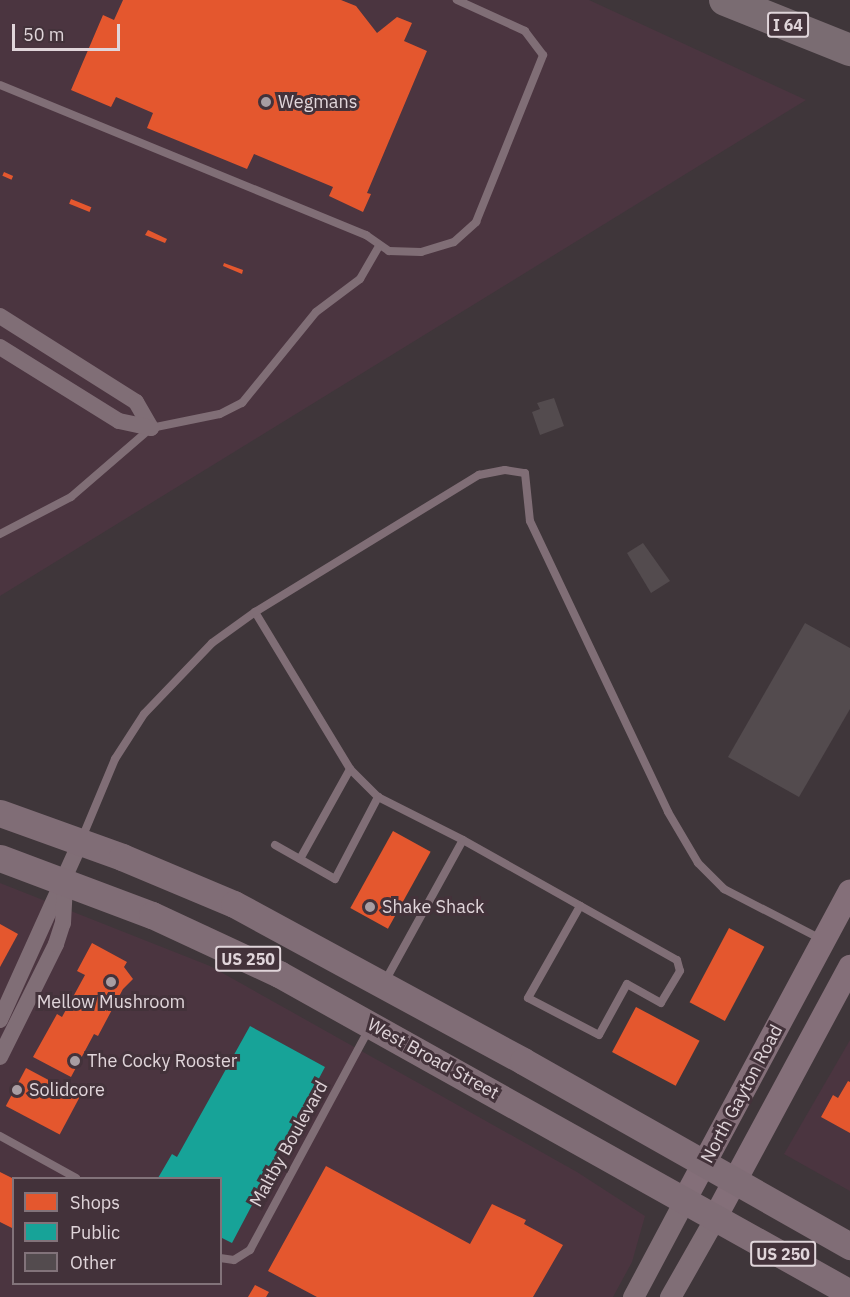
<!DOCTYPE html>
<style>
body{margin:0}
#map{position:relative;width:850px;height:1297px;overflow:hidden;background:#3f363a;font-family:"IBM Plex Sans",sans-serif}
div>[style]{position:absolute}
.built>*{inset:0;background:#4b3540}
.shops>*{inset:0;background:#e4572e;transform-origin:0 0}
.public>*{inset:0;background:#17a398}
.building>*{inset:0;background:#534b4e}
.service>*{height:8px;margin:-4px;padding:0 4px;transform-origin:4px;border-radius:4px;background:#806e76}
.minor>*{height:16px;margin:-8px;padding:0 8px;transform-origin:8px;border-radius:8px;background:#806e76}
.tertiary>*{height:21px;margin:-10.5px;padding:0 10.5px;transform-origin:10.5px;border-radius:10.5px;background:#806e76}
.secondary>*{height:24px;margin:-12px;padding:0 12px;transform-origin:12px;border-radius:12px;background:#846f79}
.primary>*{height:27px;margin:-13.5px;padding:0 13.5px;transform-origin:13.5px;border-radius:13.5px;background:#806d76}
.motorway>*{height:32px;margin:-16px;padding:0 16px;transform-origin:16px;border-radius:16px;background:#7a6c72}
.dots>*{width:16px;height:16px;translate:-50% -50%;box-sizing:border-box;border:3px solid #43323a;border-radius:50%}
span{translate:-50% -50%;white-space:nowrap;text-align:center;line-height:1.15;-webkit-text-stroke:6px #43323a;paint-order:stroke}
.shield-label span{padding:2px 4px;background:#43323a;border:2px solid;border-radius:4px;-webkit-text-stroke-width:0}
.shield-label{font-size:16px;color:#e0d5da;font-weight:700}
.poi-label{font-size:18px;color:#e0d5da}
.left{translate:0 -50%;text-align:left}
.street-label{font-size:18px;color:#e0d5da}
.legend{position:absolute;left:12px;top:1177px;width:210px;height:108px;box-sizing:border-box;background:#43323a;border:2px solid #82737a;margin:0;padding:8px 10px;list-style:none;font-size:18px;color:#e0d5da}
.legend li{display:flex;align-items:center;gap:12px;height:30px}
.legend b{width:30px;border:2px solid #82737a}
.scale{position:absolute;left:12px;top:24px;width:108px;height:27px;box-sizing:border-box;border:3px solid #e0d5da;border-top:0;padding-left:8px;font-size:18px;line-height:21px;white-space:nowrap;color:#e0d5da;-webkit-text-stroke:4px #43323a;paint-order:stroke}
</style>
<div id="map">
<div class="built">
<div style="clip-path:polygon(0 0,589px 0,806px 100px,0 596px)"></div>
<div style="clip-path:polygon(evenodd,0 883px,210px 966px,577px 1172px,645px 1216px,632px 1262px,613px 1297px,0 1297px,0 883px,14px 1178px,220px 1178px,220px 1284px,14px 1284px,14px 1178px)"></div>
<div style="clip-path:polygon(850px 1040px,850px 1191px,784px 1154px)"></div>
</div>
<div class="shops">
<div style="clip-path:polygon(123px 0,341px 0,356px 6px,377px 33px,397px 17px,412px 23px,404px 41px,427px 51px,367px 193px,371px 194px,363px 212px,329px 196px,333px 187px,254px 154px,247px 169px,147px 128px,153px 113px,116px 97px,111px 107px,71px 90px,103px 15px,114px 20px)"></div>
<div style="left:4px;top:172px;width:10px;height:4px;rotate:24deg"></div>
<div style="left:71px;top:199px;width:22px;height:5px;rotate:22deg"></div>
<div style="clip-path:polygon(148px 230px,167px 239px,165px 243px,145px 235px)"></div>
<div style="clip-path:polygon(224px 263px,243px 270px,242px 274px,223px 266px)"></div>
<div style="left:393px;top:831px;width:43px;height:88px;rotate:29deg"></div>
<div style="clip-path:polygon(0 924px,18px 934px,0 967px)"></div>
<div style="left:729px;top:928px;width:40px;height:84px;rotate:28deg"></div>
<div style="clip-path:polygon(92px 943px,127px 962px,124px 967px,133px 979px,123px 989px,98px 1036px,94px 1034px,71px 1077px,33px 1057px,57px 1014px,62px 1017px,85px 975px,77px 971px)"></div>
<div style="left:636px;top:1007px;width:72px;height:51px;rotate:28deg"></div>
<div style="left:26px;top:1068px;width:61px;height:43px;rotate:28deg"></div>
<div style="clip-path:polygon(848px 1081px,850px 1082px,850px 1133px,821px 1117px,833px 1095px,838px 1098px)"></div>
<div style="clip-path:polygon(326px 1166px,470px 1244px,492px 1204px,526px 1220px,524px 1224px,563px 1245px,533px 1297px,317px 1297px,268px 1271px)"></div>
<div style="clip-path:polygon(0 1172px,14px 1179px,14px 1229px,0 1222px)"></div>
<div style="clip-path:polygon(255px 1285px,269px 1292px,266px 1297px,248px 1297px)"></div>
</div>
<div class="public">
<div style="clip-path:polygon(250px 1026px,325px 1067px,232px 1243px,220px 1237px,220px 1178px,158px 1178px,172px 1154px,177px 1157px)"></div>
</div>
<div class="building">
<div style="clip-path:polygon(554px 398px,564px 426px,540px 435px,532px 412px,540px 409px,537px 403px)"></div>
<div style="clip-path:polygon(643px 543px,670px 581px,651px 593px,627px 553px)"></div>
<div style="clip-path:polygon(805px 623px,850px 648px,850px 709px,799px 797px,728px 757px)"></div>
</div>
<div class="service">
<div style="left:0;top:85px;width:396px;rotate:22.3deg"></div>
<div style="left:366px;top:235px;width:28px;rotate:35deg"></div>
<div style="left:389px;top:251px;width:32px;rotate:2deg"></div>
<div style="left:421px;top:252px;width:34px;rotate:-17deg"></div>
<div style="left:454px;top:242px;width:30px;rotate:-42deg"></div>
<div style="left:476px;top:222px;width:180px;rotate:-68.1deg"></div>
<div style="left:543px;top:55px;width:30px;rotate:-127deg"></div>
<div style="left:525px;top:31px;width:75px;rotate:-155.5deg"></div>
<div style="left:0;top:534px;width:80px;rotate:-27.5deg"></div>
<div style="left:71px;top:497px;width:106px;rotate:-40.8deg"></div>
<div style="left:151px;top:428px;width:70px;rotate:-11.5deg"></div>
<div style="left:220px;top:414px;width:25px;rotate:-27deg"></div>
<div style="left:242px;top:403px;width:117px;rotate:-50.9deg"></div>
<div style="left:316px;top:312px;width:55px;rotate:-36.9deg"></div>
<div style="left:360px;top:279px;width:39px;rotate:-60deg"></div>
<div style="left:255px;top:612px;width:184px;rotate:58.8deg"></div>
<div style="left:350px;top:769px;width:40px;rotate:45deg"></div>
<div style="left:378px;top:797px;width:95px;rotate:26.8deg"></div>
<div style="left:82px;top:838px;width:86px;rotate:-67.3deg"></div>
<div style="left:115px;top:759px;width:54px;rotate:-57.2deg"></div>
<div style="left:144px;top:714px;width:98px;rotate:-46.2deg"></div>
<div style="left:212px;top:643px;width:53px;rotate:-35.8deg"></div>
<div style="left:255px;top:612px;width:263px;rotate:-31.5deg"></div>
<div style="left:479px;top:475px;width:26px;rotate:-11deg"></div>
<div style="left:505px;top:470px;width:20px;rotate:9deg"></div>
<div style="left:525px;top:473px;width:48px;rotate:84.1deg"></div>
<div style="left:530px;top:521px;width:322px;rotate:64.6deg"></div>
<div style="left:668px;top:812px;width:59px;rotate:59.5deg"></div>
<div style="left:698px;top:863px;width:37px;rotate:45deg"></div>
<div style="left:724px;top:889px;width:109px;rotate:27.3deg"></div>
<div style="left:275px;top:845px;width:69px;rotate:29.5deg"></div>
<div style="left:335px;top:879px;width:93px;rotate:-62.3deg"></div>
<div style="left:300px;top:859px;width:103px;rotate:-60.9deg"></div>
<div style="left:384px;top:983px;width:163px;rotate:-61.1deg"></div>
<div style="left:463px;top:840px;width:245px;rotate:29.3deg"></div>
<div style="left:677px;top:960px;width:11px;rotate:75deg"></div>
<div style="left:680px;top:971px;width:37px;rotate:121deg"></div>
<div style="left:661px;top:1003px;width:39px;rotate:-151deg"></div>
<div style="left:627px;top:984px;width:58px;rotate:118.8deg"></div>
<div style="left:599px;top:1035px;width:80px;rotate:-152.5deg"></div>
<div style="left:528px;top:998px;width:106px;rotate:-60.5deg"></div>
<div style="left:0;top:1136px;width:87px;rotate:28.9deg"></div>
<div style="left:220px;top:1258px;width:14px;rotate:8deg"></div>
<div style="left:234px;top:1260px;width:19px;rotate:-32deg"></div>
<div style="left:250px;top:1250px;width:251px;rotate:-61.7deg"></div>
</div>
<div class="minor">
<div style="left:0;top:316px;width:161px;rotate:32.3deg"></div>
<div style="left:136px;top:402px;width:30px;rotate:60deg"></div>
<div style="left:0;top:347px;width:140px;rotate:31.9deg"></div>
<div style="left:119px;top:421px;width:33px;rotate:12deg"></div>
<div style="left:0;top:1020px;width:196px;rotate:-65.7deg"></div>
<div style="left:0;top:1057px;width:126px;rotate:-63.6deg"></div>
<div style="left:56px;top:944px;width:22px;rotate:-72deg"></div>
<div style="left:63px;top:923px;width:38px;rotate:-87deg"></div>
</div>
<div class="tertiary">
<div style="left:633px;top:1297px;width:111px;rotate:-62deg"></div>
<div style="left:670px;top:1297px;width:93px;rotate:-60.4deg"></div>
</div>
<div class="secondary">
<div style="left:685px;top:1199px;width:349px;rotate:-61.8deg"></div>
<div style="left:716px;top:1216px;width:283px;rotate:-61.7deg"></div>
</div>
<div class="primary">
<div style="left:0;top:813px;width:130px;rotate:19.8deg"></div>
<div style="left:122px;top:857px;width:121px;rotate:22.8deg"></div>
<div style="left:234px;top:904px;width:329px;rotate:28.5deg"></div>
<div style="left:523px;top:1061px;width:376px;rotate:29.5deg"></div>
<div style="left:0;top:858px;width:162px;rotate:20.6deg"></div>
<div style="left:152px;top:915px;width:140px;rotate:24.9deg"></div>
<div style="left:279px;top:974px;width:654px;rotate:29.19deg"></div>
</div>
<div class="motorway">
<div style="left:725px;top:0;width:135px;rotate:21.8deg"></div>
</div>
<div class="dots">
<div style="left:266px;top:102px;background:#a89da2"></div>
<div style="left:370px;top:907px;background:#a89da2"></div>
<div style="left:111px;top:982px;background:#a89da2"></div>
<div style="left:75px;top:1061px;background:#a89da2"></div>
<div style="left:17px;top:1090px;background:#a89da2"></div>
</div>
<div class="shield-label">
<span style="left:788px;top:25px">I 64</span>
<span style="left:248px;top:959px">US 250</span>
<span style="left:783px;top:1254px">US 250</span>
</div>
<div class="poi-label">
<span class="left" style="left:278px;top:102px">Wegmans</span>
<span class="left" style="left:382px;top:907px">Shake Shack</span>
<span style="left:111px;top:1002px">Mellow Mushroom</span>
<span class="left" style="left:87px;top:1061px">The Cocky Rooster</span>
<span class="left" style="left:29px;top:1090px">Solidcore</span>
</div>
<div class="street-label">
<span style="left:433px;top:1059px;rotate:29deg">West Broad Street</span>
<span style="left:742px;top:1094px;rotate:-62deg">North Gayton Road</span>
<span style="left:289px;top:1144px;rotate:-61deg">Maltby Boulevard</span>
</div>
<ul class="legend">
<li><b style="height:16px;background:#e4572e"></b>Shops</li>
<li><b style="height:16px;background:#17a398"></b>Public</li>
<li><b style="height:16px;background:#534b4e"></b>Other</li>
</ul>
<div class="scale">50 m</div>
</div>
